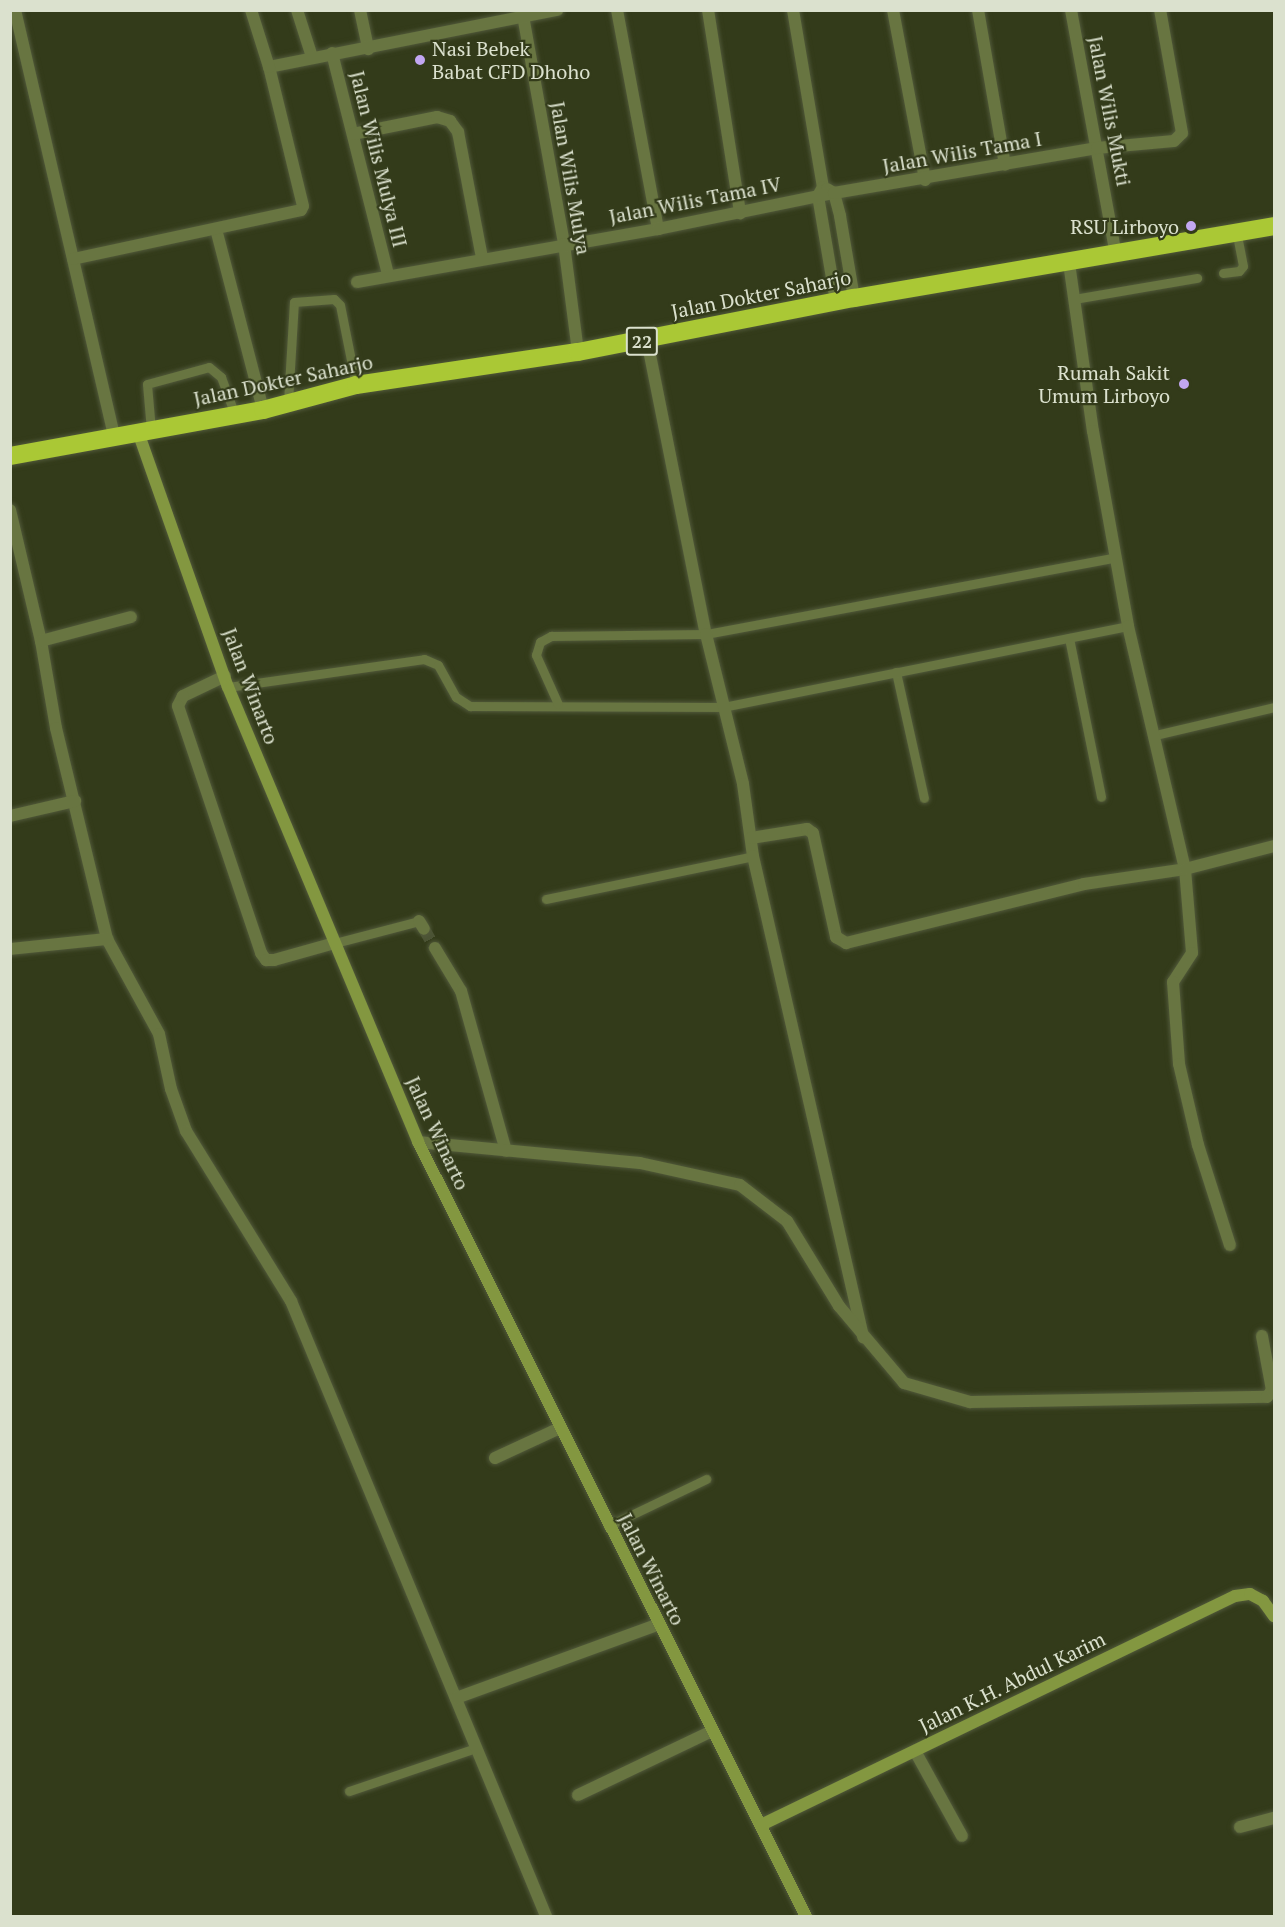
<!DOCTYPE html>
<style>
body{margin:0}
#map{position:relative;width:1285px;height:1927px;overflow:hidden;background:#333b1a;font-family:"PT Serif",serif}
div>[style]{position:absolute}
.street-tunnel>*{height:12px;margin-top:-6px;transform-origin:0;background:repeating-linear-gradient(90deg,#4c5435 0 12px,transparent 0 18px)}
.roads{filter:drop-shadow(0 0 2px #51593a) drop-shadow(0 0 2px #51593a)}
.lane>*{height:9px;margin:-4.5px;padding:0 4.5px;transform-origin:4.5px;border-radius:4.5px;background:#687541}
.street>*{height:12px;margin:-6px;padding:0 6px;transform-origin:6px;border-radius:6px;background:#687541}
.secondary>*{height:12px;margin:-6px;padding:0 6px;transform-origin:6px;border-radius:6px;background:#839740}
.highway>*{height:18px;margin:-9px;padding:0 9px;transform-origin:9px;border-radius:9px;background:#aac835}
.dots>*{width:16px;height:16px;translate:-50% -50%;box-sizing:border-box;border:3px solid #333b1a;border-radius:50%}
span{translate:-50% -50%;white-space:nowrap;text-align:center;line-height:1.15;-webkit-text-stroke:4.5px #333b1a;paint-order:stroke}
.shield-label span{padding:2px 4px;background:#333b1a;border:2px solid;border-radius:4px;-webkit-text-stroke-width:0}
.shield-label{font-size:18px;color:#dbe1ce;font-weight:700}
.poi-label{font-size:20px;color:#dbe1ce}
.left{translate:0 -50%;text-align:left}
.right{translate:-100% -50%;text-align:right}
.street-label{font-size:20px;color:#dbe1ce}
.frame{position:absolute;inset:0;border:12px solid #dbe1ce;pointer-events:none}
</style>
<div id="map">
<div class="street-tunnel">
<div style="left:424px;top:929px;width:22px;rotate:60deg"></div>
</div>
<div class="roads">
<div class="lane">
<div style="left:1223px;top:273px;width:16px;rotate:-7deg"></div>
<div style="left:1239px;top:271px;width:6px;rotate:-51deg"></div>
<div style="left:1243px;top:266px;width:33px;rotate:-101deg"></div>
<div style="left:1074px;top:299px;width:125px;rotate:-9.7deg"></div>
<div style="left:288px;top:402px;width:100px;rotate:-86.6deg"></div>
<div style="left:294px;top:302px;width:40px;rotate:-4.3deg"></div>
<div style="left:334px;top:299px;width:8px;rotate:45deg"></div>
<div style="left:340px;top:305px;width:82px;rotate:78.7deg"></div>
<div style="left:151px;top:430px;width:46px;rotate:-95deg"></div>
<div style="left:147px;top:384px;width:64px;rotate:-15.3deg"></div>
<div style="left:209px;top:367px;width:16px;rotate:40deg"></div>
<div style="left:221px;top:377px;width:40px;rotate:69.8deg"></div>
<div style="left:1069px;top:638px;width:162px;rotate:78.6deg"></div>
<div style="left:896px;top:672px;width:129px;rotate:77.5deg"></div>
<div style="left:228px;top:687px;width:198px;rotate:-8.1deg"></div>
<div style="left:424px;top:659px;width:15px;rotate:23deg"></div>
<div style="left:438px;top:665px;width:37px;rotate:61deg"></div>
<div style="left:456px;top:697px;width:17px;rotate:33deg"></div>
<div style="left:470px;top:706px;width:253px;rotate:0.2deg"></div>
<div style="left:723px;top:707px;width:413px;rotate:-11.3deg"></div>
<div style="left:558px;top:704px;width:54px;rotate:-114.2deg"></div>
<div style="left:536px;top:655px;width:14px;rotate:-73deg"></div>
<div style="left:540px;top:642px;width:13px;rotate:-29deg"></div>
<div style="left:551px;top:636px;width:155px;rotate:-0.7deg"></div>
<div style="left:706px;top:634px;width:417px;rotate:-10.6deg"></div>
<div style="left:1155px;top:735px;width:122px;rotate:-13.2deg"></div>
<div style="left:546px;top:899px;width:211px;rotate:-11.7deg"></div>
<div style="left:335px;top:943px;width:87px;rotate:-14.7deg"></div>
<div style="left:608px;top:1526px;width:109px;rotate:-25.6deg"></div>
<div style="left:349px;top:1791px;width:134px;rotate:-18.7deg"></div>
</div>
<div class="street">
<div style="left:15px;top:10px;width:438px;rotate:76.9deg"></div>
<div style="left:297px;top:10px;width:49px;rotate:72.3deg"></div>
<div style="left:360px;top:10px;width:40px;rotate:78deg"></div>
<div style="left:522px;top:10px;width:238px;rotate:79.8deg"></div>
<div style="left:564px;top:244px;width:109px;rotate:82.6deg"></div>
<div style="left:617px;top:10px;width:223px;rotate:79.4deg"></div>
<div style="left:708px;top:10px;width:206px;rotate:81deg"></div>
<div style="left:793px;top:10px;width:180px;rotate:80.4deg"></div>
<div style="left:823px;top:187px;width:10px;rotate:119deg"></div>
<div style="left:818px;top:196px;width:107px;rotate:80.3deg"></div>
<div style="left:893px;top:10px;width:173px;rotate:79.3deg"></div>
<div style="left:978px;top:10px;width:157px;rotate:80.1deg"></div>
<div style="left:1071px;top:10px;width:249px;rotate:79.6deg"></div>
<div style="left:332px;top:53px;width:229px;rotate:75.8deg"></div>
<div style="left:269px;top:67px;width:294px;rotate:-11.2deg"></div>
<div style="left:353px;top:134px;width:86px;rotate:-11.4deg"></div>
<div style="left:437px;top:117px;width:14px;rotate:17deg"></div>
<div style="left:450px;top:121px;width:14px;rotate:54deg"></div>
<div style="left:458px;top:132px;width:128px;rotate:79.2deg"></div>
<div style="left:827px;top:189px;width:8px;rotate:30deg"></div>
<div style="left:834px;top:193px;width:24px;rotate:75deg"></div>
<div style="left:840px;top:216px;width:83px;rotate:80.3deg"></div>
<div style="left:216px;top:229px;width:187px;rotate:75.4deg"></div>
<div style="left:73px;top:259px;width:233px;rotate:-12.1deg"></div>
<div style="left:301px;top:210px;width:4px;rotate:-63deg"></div>
<div style="left:303px;top:206px;width:143px;rotate:-103.7deg"></div>
<div style="left:269px;top:67px;width:60px;rotate:-107.5deg"></div>
<div style="left:1069px;top:263px;width:170px;rotate:81.9deg"></div>
<div style="left:1093px;top:431px;width:198px;rotate:79.8deg"></div>
<div style="left:1128px;top:626px;width:250px;rotate:76.8deg"></div>
<div style="left:1185px;top:869px;width:84px;rotate:85.2deg"></div>
<div style="left:1192px;top:953px;width:35px;rotate:123deg"></div>
<div style="left:1173px;top:982px;width:82px;rotate:85.8deg"></div>
<div style="left:1179px;top:1064px;width:83px;rotate:76.8deg"></div>
<div style="left:1198px;top:1145px;width:105px;rotate:72.3deg"></div>
<div style="left:357px;top:282px;width:306px;rotate:-10deg"></div>
<div style="left:658px;top:229px;width:180px;rotate:-11.6deg"></div>
<div style="left:834px;top:193px;width:267px;rotate:-9.7deg"></div>
<div style="left:1097px;top:148px;width:77px;rotate:-5.2deg"></div>
<div style="left:1174px;top:141px;width:11px;rotate:-45deg"></div>
<div style="left:1182px;top:133px;width:125px;rotate:-100.1deg"></div>
<div style="left:647px;top:340px;width:300px;rotate:78.7deg"></div>
<div style="left:706px;top:634px;width:154px;rotate:76.1deg"></div>
<div style="left:743px;top:784px;width:73px;rotate:82.1deg"></div>
<div style="left:753px;top:856px;width:494px;rotate:77.1deg"></div>
<div style="left:10px;top:510px;width:135px;rotate:76.7deg"></div>
<div style="left:41px;top:641px;width:88px;rotate:80.2deg"></div>
<div style="left:56px;top:728px;width:217px;rotate:76.4deg"></div>
<div style="left:107px;top:939px;width:108px;rotate:61.3deg"></div>
<div style="left:159px;top:1034px;width:56px;rotate:77.7deg"></div>
<div style="left:171px;top:1089px;width:45px;rotate:70.3deg"></div>
<div style="left:186px;top:1131px;width:200px;rotate:58.3deg"></div>
<div style="left:291px;top:1301px;width:666px;rotate:67.48deg"></div>
<div style="left:41px;top:641px;width:93px;rotate:-14.9deg"></div>
<div style="left:225px;top:676px;width:47px;rotate:154.5deg"></div>
<div style="left:183px;top:696px;width:11px;rotate:117deg"></div>
<div style="left:178px;top:706px;width:261px;rotate:71.4deg"></div>
<div style="left:261px;top:953px;width:9px;rotate:54deg"></div>
<div style="left:266px;top:960px;width:8px"></div>
<div style="left:274px;top:960px;width:63px;rotate:-15.6deg"></div>
<div style="left:10px;top:816px;width:67px;rotate:-13deg"></div>
<div style="left:751px;top:838px;width:57px;rotate:-9.1deg"></div>
<div style="left:807px;top:829px;width:7px;rotate:34deg"></div>
<div style="left:813px;top:833px;width:107px;rotate:77.5deg"></div>
<div style="left:836px;top:937px;width:12px;rotate:31deg"></div>
<div style="left:846px;top:943px;width:245px;rotate:-13.9deg"></div>
<div style="left:1084px;top:884px;width:102px;rotate:-8.4deg"></div>
<div style="left:1185px;top:869px;width:92px;rotate:-14.5deg"></div>
<div style="left:419px;top:921px;width:9px;rotate:58deg"></div>
<div style="left:435px;top:948px;width:50px;rotate:58.8deg"></div>
<div style="left:461px;top:991px;width:166px;rotate:74.3deg"></div>
<div style="left:10px;top:949px;width:98px;rotate:-5.9deg"></div>
<div style="left:418px;top:1142px;width:223px;rotate:5.4deg"></div>
<div style="left:640px;top:1163px;width:102px;rotate:12.4deg"></div>
<div style="left:740px;top:1185px;width:59px;rotate:37.5deg"></div>
<div style="left:787px;top:1221px;width:100px;rotate:58.5deg"></div>
<div style="left:839px;top:1306px;width:101px;rotate:49.8deg"></div>
<div style="left:904px;top:1383px;width:69px;rotate:16.1deg"></div>
<div style="left:970px;top:1402px;width:297px;rotate:-1deg"></div>
<div style="left:1267px;top:1397px;width:9px;rotate:-54deg"></div>
<div style="left:1272px;top:1390px;width:55px;rotate:-100.5deg"></div>
<div style="left:495px;top:1458px;width:72px;rotate:-24.8deg"></div>
<div style="left:456px;top:1698px;width:214px;rotate:-20deg"></div>
<div style="left:915px;top:1751px;width:97px;rotate:61.1deg"></div>
<div style="left:578px;top:1795px;width:148px;rotate:-25.5deg"></div>
<div style="left:1240px;top:1827px;width:35px;rotate:-15deg"></div>
</div>
<div class="secondary">
<div style="left:138px;top:432px;width:270px;rotate:70.6deg"></div>
<div style="left:228px;top:687px;width:493px;rotate:67.3deg"></div>
<div style="left:418px;top:1142px;width:866px;rotate:63.38deg"></div>
<div style="left:761px;top:1825px;width:526px;rotate:-25.79deg"></div>
<div style="left:1235px;top:1596px;width:15px;rotate:-8deg"></div>
<div style="left:1250px;top:1594px;width:15px;rotate:28deg"></div>
<div style="left:1263px;top:1601px;width:19px;rotate:54deg"></div>
</div>
<div class="highway">
<div style="left:10px;top:456px;width:257px;rotate:-10.3deg"></div>
<div style="left:263px;top:410px;width:96px;rotate:-15deg"></div>
<div style="left:356px;top:385px;width:224px;rotate:-8.5deg"></div>
<div style="left:578px;top:352px;width:281px;rotate:-11.1deg"></div>
<div style="left:854px;top:298px;width:426px;rotate:-9.7deg"></div>
</div>
</div>
<div class="dots">
<div style="left:420px;top:60px;background:#c2a7f2"></div>
<div style="left:1191px;top:226px;background:#c2a7f2"></div>
<div style="left:1184px;top:384px;background:#c2a7f2"></div>
</div>
<div class="shield-label">
<span style="left:642px;top:341px">22</span>
</div>
<div class="poi-label">
<span class="left" style="left:432px;top:60px">Nasi Bebek<br>Babat CFD Dhoho</span>
<span class="right" style="left:1179px;top:226px">RSU Lirboyo</span>
<span class="right" style="left:1170px;top:384px">Rumah Sakit<br>Umum Lirboyo</span>
</div>
<div class="street-label">
<span style="left:1110px;top:111px;rotate:79deg">Jalan Wilis Mukti</span>
<span style="left:962px;top:152px;rotate:-10deg">Jalan Wilis Tama I</span>
<span style="left:379px;top:159px;rotate:76deg">Jalan Wilis Mulya III</span>
<span style="left:571px;top:178px;rotate:80deg">Jalan Wilis Mulya</span>
<span style="left:695px;top:200px;rotate:-11deg">Jalan Wilis Tama IV</span>
<span style="left:761px;top:294px;rotate:-11deg">Jalan Dokter Saharjo</span>
<span style="left:283px;top:380px;rotate:-12deg">Jalan Dokter Saharjo</span>
<span style="left:251px;top:686px;rotate:69deg">Jalan Winarto</span>
<span style="left:438px;top:1133px;rotate:65deg">Jalan Winarto</span>
<span style="left:652px;top:1569px;rotate:63deg">Jalan Winarto</span>
<span style="left:1012px;top:1682px;rotate:-26deg">Jalan K.H. Abdul Karim</span>
</div>
<div class="frame"></div>
</div>
